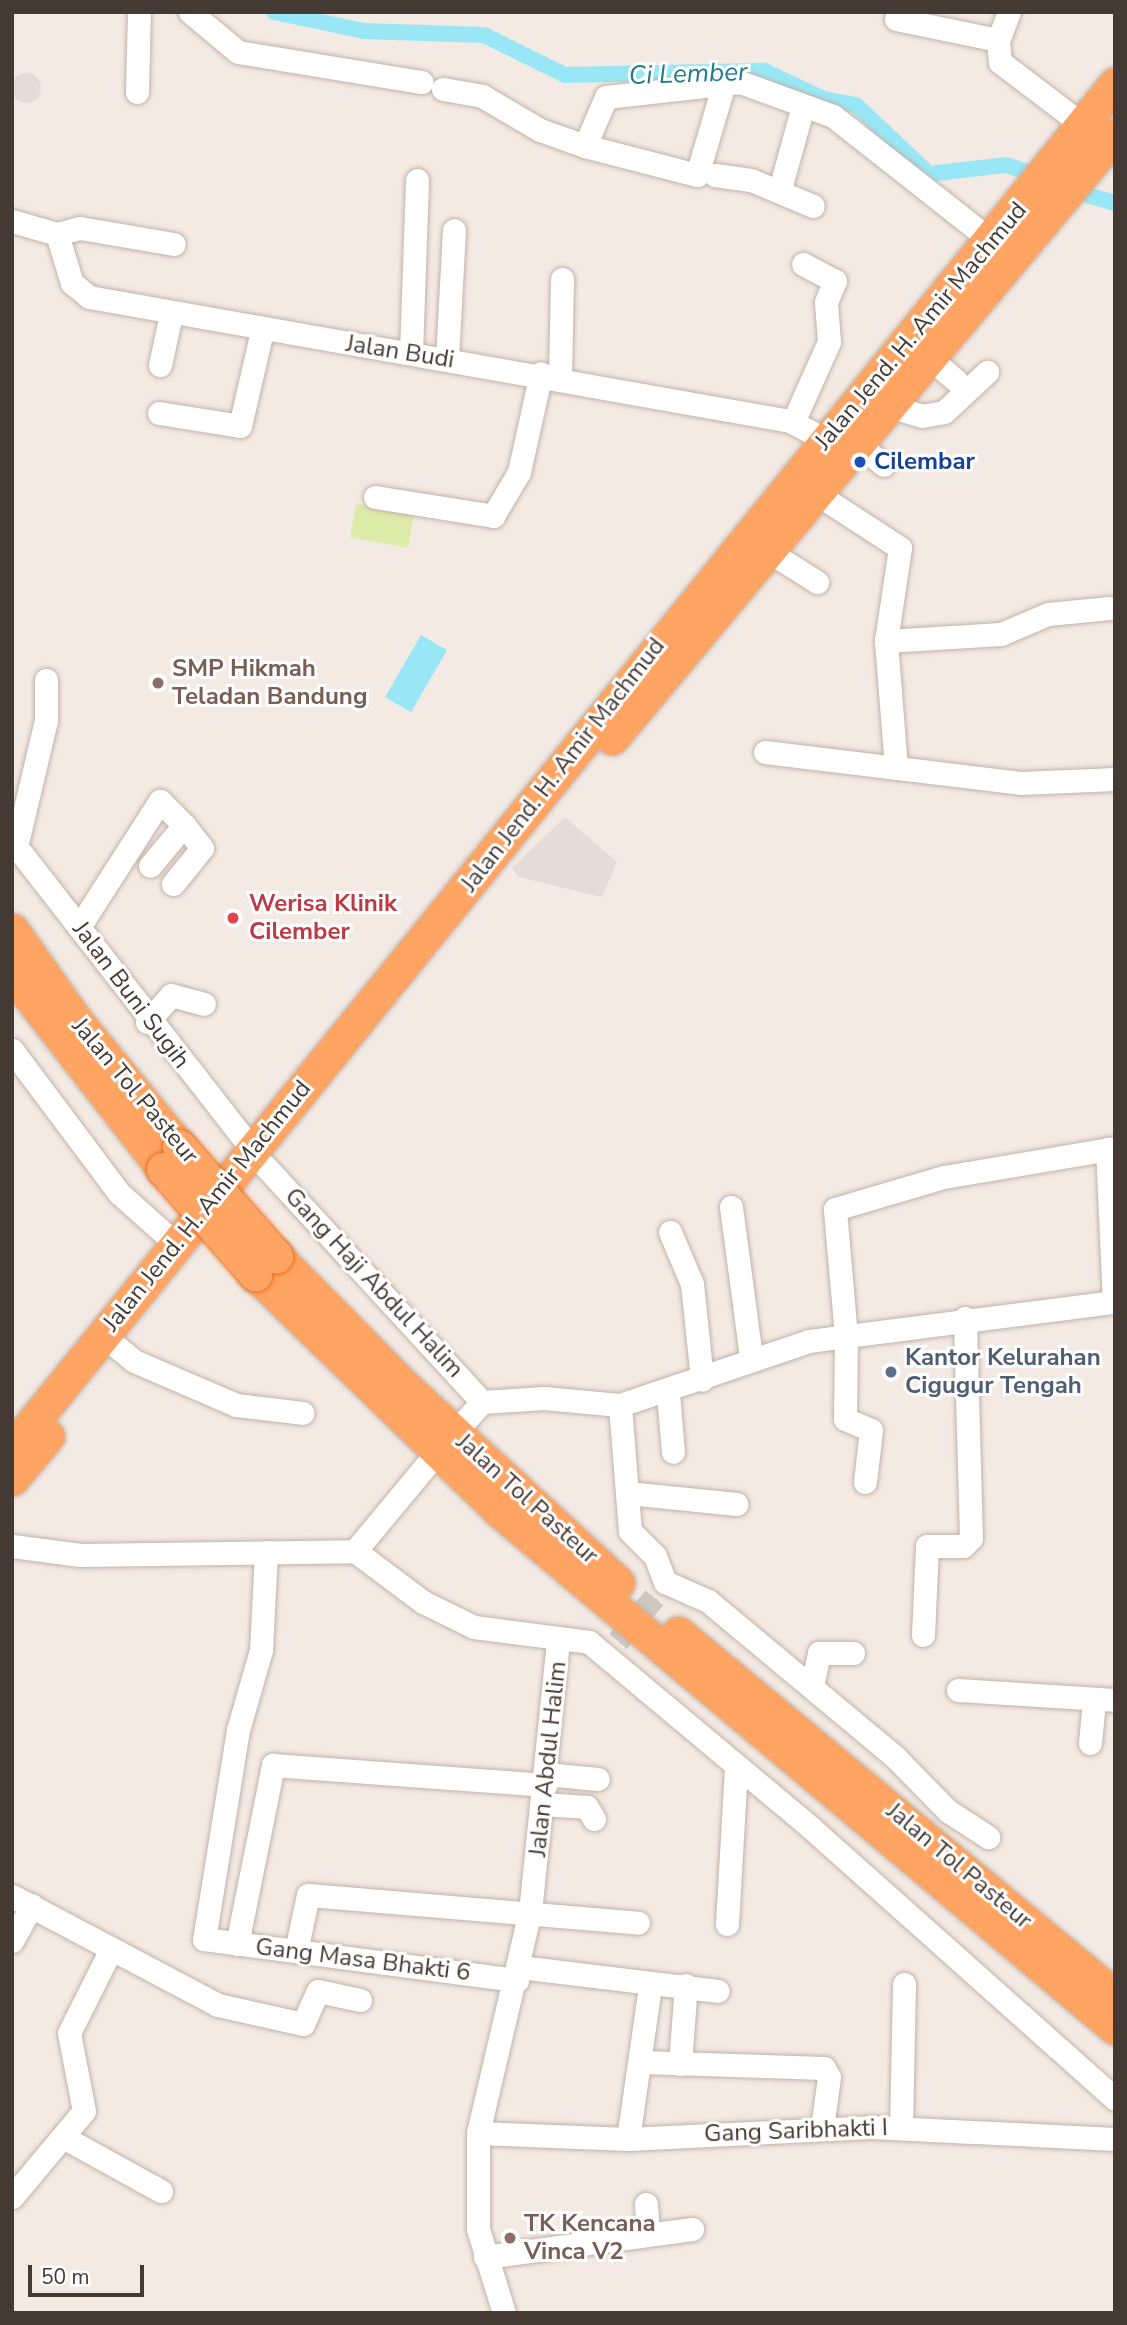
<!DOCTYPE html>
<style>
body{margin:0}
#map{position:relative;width:1127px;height:2325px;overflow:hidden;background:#f3eae3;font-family:"Nunito Sans",sans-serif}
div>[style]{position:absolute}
.industrial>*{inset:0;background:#e5dcd8}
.round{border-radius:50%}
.green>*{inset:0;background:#ddeba8;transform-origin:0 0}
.water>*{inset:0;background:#99e7f6;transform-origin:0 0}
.canal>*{height:16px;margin:-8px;padding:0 8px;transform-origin:8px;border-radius:8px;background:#99e7f6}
.minor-tunnel>*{height:23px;margin-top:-11.5px;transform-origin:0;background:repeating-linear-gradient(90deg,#d0c7c0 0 23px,transparent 0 34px)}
.roads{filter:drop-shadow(0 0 2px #c2b2a8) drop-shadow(0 0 2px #c2b2a8)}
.minor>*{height:23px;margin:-11.5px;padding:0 11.5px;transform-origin:11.5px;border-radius:11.5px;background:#fff}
.highway>*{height:33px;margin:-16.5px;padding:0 16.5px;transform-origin:16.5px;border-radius:16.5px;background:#ffa462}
.bridges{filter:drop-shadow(0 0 2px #e97126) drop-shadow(0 0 2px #e97126)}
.highway-bridge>*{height:33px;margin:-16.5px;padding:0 16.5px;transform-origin:16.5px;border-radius:16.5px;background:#ffa462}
.dots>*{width:19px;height:19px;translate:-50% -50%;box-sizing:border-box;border:4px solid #fff;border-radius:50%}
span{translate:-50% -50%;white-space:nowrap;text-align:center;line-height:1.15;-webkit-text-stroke:6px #fff;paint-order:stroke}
.street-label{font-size:24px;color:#453933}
.transit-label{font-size:24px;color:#164399;font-weight:700}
.left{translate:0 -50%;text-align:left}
.education-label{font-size:24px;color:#785e54;font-weight:700}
.health-label{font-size:24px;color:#be3a42;font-weight:700}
.service-label{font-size:24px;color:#4e5e75;font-weight:700}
.water-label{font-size:26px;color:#1f7c8f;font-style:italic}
.frame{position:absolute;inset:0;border:14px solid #453933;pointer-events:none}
.scale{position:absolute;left:28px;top:2265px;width:116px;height:32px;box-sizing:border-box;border:4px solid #453933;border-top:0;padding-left:9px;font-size:21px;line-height:24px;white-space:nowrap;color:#453933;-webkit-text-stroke:5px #fff;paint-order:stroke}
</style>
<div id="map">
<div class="industrial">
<div class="round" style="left:11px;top:73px;width:30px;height:30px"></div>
<div style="clip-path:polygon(565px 817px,617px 862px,602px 897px,518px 877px,512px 868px)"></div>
</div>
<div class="green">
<div style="left:356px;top:504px;width:59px;height:34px;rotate:10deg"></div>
</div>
<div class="water">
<div style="left:421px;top:635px;width:30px;height:72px;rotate:30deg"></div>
</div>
<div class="canal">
<div style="left:274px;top:12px;width:92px;rotate:11.9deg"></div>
<div style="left:364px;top:31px;width:120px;rotate:1.9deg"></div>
<div style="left:484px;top:35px;width:90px;rotate:26.3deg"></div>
<div style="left:565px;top:75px;width:199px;rotate:-1.2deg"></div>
<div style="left:764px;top:71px;width:66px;rotate:25deg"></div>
<div style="left:824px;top:99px;width:33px;rotate:11deg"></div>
<div style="left:856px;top:105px;width:100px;rotate:43.4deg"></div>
<div style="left:929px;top:174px;width:78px;rotate:-6.7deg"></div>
<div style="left:1006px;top:165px;width:39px;rotate:18deg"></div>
<div style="left:1066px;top:189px;width:51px;rotate:15.9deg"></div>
</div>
<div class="minor-tunnel">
<div style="left:618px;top:1641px;width:64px;rotate:-50.1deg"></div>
</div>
<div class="roads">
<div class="minor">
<div style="left:190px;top:12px;width:62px;rotate:39.8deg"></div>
<div style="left:238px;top:52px;width:186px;rotate:9.3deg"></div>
<div style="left:1009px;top:12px;width:30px;rotate:111deg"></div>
<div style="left:998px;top:40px;width:22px;rotate:85deg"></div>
<div style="left:1000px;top:62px;width:104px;rotate:37.2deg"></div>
<div style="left:896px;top:19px;width:104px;rotate:11.6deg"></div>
<div style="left:443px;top:89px;width:40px;rotate:10deg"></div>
<div style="left:482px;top:96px;width:67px;rotate:30.4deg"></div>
<div style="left:540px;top:130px;width:48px;rotate:19.6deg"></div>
<div style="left:585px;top:146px;width:53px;rotate:-66.8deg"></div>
<div style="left:606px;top:97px;width:135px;rotate:-6.4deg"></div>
<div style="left:740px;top:82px;width:99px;rotate:20.1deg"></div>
<div style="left:833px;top:116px;width:202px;rotate:38.2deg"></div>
<div style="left:137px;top:92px;width:80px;rotate:-88.6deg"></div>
<div style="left:585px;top:146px;width:116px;rotate:14.5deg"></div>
<div style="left:697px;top:175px;width:96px;rotate:-73.6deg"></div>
<div style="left:715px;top:175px;width:36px;rotate:8deg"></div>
<div style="left:751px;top:180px;width:67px;rotate:22.8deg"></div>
<div style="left:780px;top:189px;width:86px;rotate:-74.5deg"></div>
<div style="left:12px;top:221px;width:47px;rotate:16.1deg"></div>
<div style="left:57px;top:234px;width:51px;rotate:73deg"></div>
<div style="left:72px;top:283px;width:22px;rotate:39deg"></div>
<div style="left:89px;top:297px;width:712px;rotate:10.03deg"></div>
<div style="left:790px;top:421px;width:41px;rotate:27.8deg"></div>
<div style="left:57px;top:234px;width:24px;rotate:-15deg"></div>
<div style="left:80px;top:228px;width:95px;rotate:9.7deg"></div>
<div style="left:411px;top:353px;width:173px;rotate:-88deg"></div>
<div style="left:930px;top:358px;width:35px;rotate:41deg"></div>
<div style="left:447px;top:359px;width:129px;rotate:-86.9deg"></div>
<div style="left:160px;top:365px;width:52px;rotate:-77.8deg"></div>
<div style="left:560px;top:376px;width:97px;rotate:-88.8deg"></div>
<div style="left:888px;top:406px;width:35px;rotate:16deg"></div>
<div style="left:922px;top:416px;width:22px;rotate:-10deg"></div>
<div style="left:944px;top:412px;width:59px;rotate:-42.9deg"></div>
<div style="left:159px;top:413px;width:82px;rotate:9.1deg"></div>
<div style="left:240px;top:426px;width:98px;rotate:-77deg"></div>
<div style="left:793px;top:422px;width:88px;rotate:-65.8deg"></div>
<div style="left:829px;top:342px;width:40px;rotate:-94.3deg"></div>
<div style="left:826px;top:302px;width:23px;rotate:-67deg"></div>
<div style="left:835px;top:281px;width:36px;rotate:-152deg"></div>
<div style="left:858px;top:444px;width:33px;rotate:39deg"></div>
<div style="left:817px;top:494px;width:99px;rotate:33deg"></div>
<div style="left:900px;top:548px;width:94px;rotate:98.6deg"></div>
<div style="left:886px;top:641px;width:127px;rotate:85.5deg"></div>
<div style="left:375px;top:497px;width:120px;rotate:9.1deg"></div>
<div style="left:493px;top:516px;width:51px;rotate:-59.4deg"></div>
<div style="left:519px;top:472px;width:101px;rotate:-77.5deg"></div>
<div style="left:768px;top:551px;width:58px;rotate:32.3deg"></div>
<div style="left:886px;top:641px;width:115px;rotate:-3.5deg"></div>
<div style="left:1001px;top:634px;width:51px;rotate:-23.1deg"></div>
<div style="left:1048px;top:614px;width:62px;rotate:-5.5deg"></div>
<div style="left:765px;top:752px;width:257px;rotate:6.9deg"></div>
<div style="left:1020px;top:783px;width:95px;rotate:-2.4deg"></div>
<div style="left:12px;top:841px;width:389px;rotate:52.1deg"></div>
<div style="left:16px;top:847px;width:130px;rotate:-76.7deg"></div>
<div style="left:46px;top:720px;width:40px;rotate:-90deg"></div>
<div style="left:173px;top:884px;width:46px;rotate:-51.1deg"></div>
<div style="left:202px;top:848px;width:29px;rotate:-128deg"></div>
<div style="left:79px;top:927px;width:150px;rotate:-57.3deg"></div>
<div style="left:160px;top:801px;width:34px;rotate:45deg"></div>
<div style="left:184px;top:825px;width:53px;rotate:129.7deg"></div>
<div style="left:147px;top:1022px;width:36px;rotate:-48deg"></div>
<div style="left:171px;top:995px;width:34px;rotate:15deg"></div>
<div style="left:12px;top:1050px;width:179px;rotate:53.2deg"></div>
<div style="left:119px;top:1193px;width:75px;rotate:41.8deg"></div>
<div style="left:1107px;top:1149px;width:153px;rotate:87.4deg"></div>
<div style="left:265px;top:1166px;width:321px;rotate:47.4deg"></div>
<div style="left:731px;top:1207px;width:151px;rotate:82.4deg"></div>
<div style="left:670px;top:1232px;width:56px;rotate:67.1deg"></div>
<div style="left:692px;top:1284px;width:96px;rotate:84deg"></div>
<div style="left:117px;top:1347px;width:22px;rotate:39deg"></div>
<div style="left:134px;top:1361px;width:111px;rotate:23.3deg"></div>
<div style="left:236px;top:1405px;width:67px;rotate:6.8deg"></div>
<div style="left:668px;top:1393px;width:59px;rotate:85.2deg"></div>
<div style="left:620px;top:1405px;width:126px;rotate:85.5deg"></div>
<div style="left:630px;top:1531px;width:35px;rotate:45deg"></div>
<div style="left:655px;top:1556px;width:28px;rotate:69deg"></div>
<div style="left:665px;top:1582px;width:47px;rotate:23.8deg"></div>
<div style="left:708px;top:1601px;width:244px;rotate:39.8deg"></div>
<div style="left:895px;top:1757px;width:76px;rotate:45.5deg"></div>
<div style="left:948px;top:1811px;width:48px;rotate:33deg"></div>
<div style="left:463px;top:1423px;width:28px;rotate:-48deg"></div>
<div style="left:482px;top:1402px;width:62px;rotate:-3.7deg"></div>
<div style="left:544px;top:1398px;width:76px;rotate:5.3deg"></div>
<div style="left:620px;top:1405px;width:200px;rotate:-18.7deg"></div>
<div style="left:809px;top:1341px;width:308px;rotate:-7.3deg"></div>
<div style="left:865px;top:1482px;width:52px;rotate:-83.4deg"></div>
<div style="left:871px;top:1430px;width:28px;rotate:-157deg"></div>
<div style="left:845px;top:1419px;width:83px;rotate:-89.3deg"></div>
<div style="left:846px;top:1336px;width:127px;rotate:-95deg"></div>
<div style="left:835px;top:1209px;width:114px;rotate:-16.4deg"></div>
<div style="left:944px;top:1177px;width:173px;rotate:-9.6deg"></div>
<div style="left:628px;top:1493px;width:109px;rotate:5.8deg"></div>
<div style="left:12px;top:1546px;width:69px;rotate:7.5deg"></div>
<div style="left:80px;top:1555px;width:275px;rotate:-0.8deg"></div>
<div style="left:355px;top:1551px;width:85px;rotate:36.9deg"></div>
<div style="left:423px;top:1602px;width:57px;rotate:26.1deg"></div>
<div style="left:474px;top:1627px;width:116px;rotate:7.4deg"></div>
<div style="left:589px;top:1642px;width:288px;rotate:39.9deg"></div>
<div style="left:810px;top:1827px;width:409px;rotate:41.7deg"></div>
<div style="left:355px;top:1551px;width:116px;rotate:-50.3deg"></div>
<div style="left:266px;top:1552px;width:98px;rotate:92.9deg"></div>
<div style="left:261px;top:1650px;width:83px;rotate:106deg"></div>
<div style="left:238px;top:1730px;width:212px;rotate:99.2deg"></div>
<div style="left:204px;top:1939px;width:316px;rotate:7.5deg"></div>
<div style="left:923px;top:1635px;width:89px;rotate:-87.4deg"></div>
<div style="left:927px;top:1546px;width:36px"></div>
<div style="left:963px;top:1546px;width:11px;rotate:-45deg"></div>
<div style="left:971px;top:1538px;width:220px;rotate:-91.6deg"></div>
<div style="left:812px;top:1686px;width:34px;rotate:-78deg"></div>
<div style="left:819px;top:1653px;width:34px"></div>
<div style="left:958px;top:1690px;width:157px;rotate:3.6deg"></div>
<div style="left:1090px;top:1743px;width:42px;rotate:-84.6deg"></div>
<div style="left:546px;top:1774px;width:52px;rotate:5.5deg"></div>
<div style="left:543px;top:1804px;width:44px;rotate:3.9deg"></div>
<div style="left:587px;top:1807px;width:14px;rotate:60deg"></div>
<div style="left:12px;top:1896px;width:233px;rotate:27.9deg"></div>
<div style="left:218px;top:2005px;width:87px;rotate:12.6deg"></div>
<div style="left:303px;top:2024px;width:36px;rotate:-66deg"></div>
<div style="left:318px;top:1991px;width:43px;rotate:12.1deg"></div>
<div style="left:727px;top:1924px;width:157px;rotate:-86.7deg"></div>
<div style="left:12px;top:1941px;width:41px;rotate:-60.9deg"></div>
<div style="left:237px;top:1944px;width:183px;rotate:-78.6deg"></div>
<div style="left:273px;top:1765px;width:273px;rotate:4.2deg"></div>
<div style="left:296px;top:1951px;width:57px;rotate:-77.9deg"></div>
<div style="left:308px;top:1895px;width:331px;rotate:4.8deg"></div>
<div style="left:520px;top:1967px;width:199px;rotate:6.9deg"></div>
<div style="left:643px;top:2062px;width:181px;rotate:1.9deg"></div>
<div style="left:824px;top:2068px;width:10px;rotate:61deg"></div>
<div style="left:829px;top:2077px;width:51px;rotate:97.8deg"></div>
<div style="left:680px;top:2064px;width:79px;rotate:-85.7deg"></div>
<div style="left:901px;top:2128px;width:144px;rotate:-88.8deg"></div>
<div style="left:478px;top:2133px;width:150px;rotate:2.3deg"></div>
<div style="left:628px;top:2139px;width:243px;rotate:-2.8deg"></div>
<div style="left:871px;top:2127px;width:244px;rotate:2.8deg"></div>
<div style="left:63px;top:2137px;width:112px;rotate:28.9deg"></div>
<div style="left:628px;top:2139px;width:154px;rotate:-81.8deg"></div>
<div style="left:12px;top:2197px;width:112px;rotate:-50.1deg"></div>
<div style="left:84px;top:2111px;width:79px;rotate:-100.9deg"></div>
<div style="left:69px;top:2033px;width:94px;rotate:-63.4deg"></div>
<div style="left:646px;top:2204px;width:30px;rotate:86deg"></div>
<div style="left:485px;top:2257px;width:209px;rotate:-7.7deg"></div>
<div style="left:504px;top:2313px;width:88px;rotate:-107.2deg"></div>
<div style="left:478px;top:2229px;width:96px;rotate:-90deg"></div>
<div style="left:478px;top:2133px;width:227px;rotate:-76.8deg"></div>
<div style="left:530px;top:1912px;width:274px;rotate:-84.1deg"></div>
</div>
<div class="highway">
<div style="left:612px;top:738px;width:785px;rotate:-50.17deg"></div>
<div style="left:12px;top:930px;width:113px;rotate:54.8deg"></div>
<div style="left:77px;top:1022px;width:161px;rotate:50.6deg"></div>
<div style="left:12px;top:974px;width:247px;rotate:52.2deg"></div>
<div style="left:276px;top:1256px;width:181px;rotate:45.4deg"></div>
<div style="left:403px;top:1385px;width:292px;rotate:42.6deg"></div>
<div style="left:255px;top:1274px;width:342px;rotate:44.1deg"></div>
<div style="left:501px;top:1512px;width:802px;rotate:40.04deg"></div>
<div style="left:12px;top:1448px;width:1754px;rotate:-51.04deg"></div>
<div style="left:12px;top:1479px;width:56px;rotate:-50.1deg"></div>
<div style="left:678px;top:1633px;width:568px;rotate:39.72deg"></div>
</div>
</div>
<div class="bridges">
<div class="highway-bridge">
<div style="left:179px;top:1146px;width:147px;rotate:48.6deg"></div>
<div style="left:163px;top:1169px;width:140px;rotate:48.8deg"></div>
</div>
</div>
<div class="dots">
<div style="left:860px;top:462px;background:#1a4fb4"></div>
<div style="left:158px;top:683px;background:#8d6e63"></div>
<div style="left:233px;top:918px;background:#e0444e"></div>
<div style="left:891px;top:1372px;background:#5c6f8a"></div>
<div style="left:510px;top:2238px;background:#8d6e63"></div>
</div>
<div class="street-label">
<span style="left:921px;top:326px;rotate:-50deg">Jalan Jend. H. Amir Machmud</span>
<span style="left:400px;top:352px;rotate:9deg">Jalan Budi</span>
<span style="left:563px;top:765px;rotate:-52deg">Jalan Jend. H. Amir Machmud</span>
<span style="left:131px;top:995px;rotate:53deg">Jalan Buni Sugih</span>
<span style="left:135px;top:1091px;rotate:50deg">Jalan Tol Pasteur</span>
<span style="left:207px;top:1206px;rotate:-51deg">Jalan Jend. H. Amir Machmud</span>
<span style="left:374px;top:1283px;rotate:47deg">Gang Haji Abdul Halim</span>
<span style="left:527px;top:1499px;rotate:42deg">Jalan Tol Pasteur</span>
<span style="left:548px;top:1759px;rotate:-84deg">Jalan Abdul Halim</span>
<span style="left:959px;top:1866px;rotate:40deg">Jalan Tol Pasteur</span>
<span style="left:363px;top:1960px;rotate:7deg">Gang Masa Bhakti 6</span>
<span style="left:796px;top:2131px;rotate:-2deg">Gang Saribhakti I</span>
</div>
<div class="transit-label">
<span class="left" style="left:874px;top:462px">Cilembar</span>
</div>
<div class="education-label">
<span class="left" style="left:172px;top:683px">SMP Hikmah<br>Teladan Bandung</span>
<span class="left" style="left:524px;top:2238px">TK Kencana<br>Vinca V2</span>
</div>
<div class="health-label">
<span class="left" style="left:249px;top:918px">Werisa Klinik<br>Cilember</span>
</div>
<div class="service-label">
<span class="left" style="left:905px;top:1372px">Kantor Kelurahan<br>Cigugur Tengah</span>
</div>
<div class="water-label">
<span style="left:688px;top:74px;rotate:-2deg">Ci Lember</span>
</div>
<div class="frame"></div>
<div class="scale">50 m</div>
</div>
